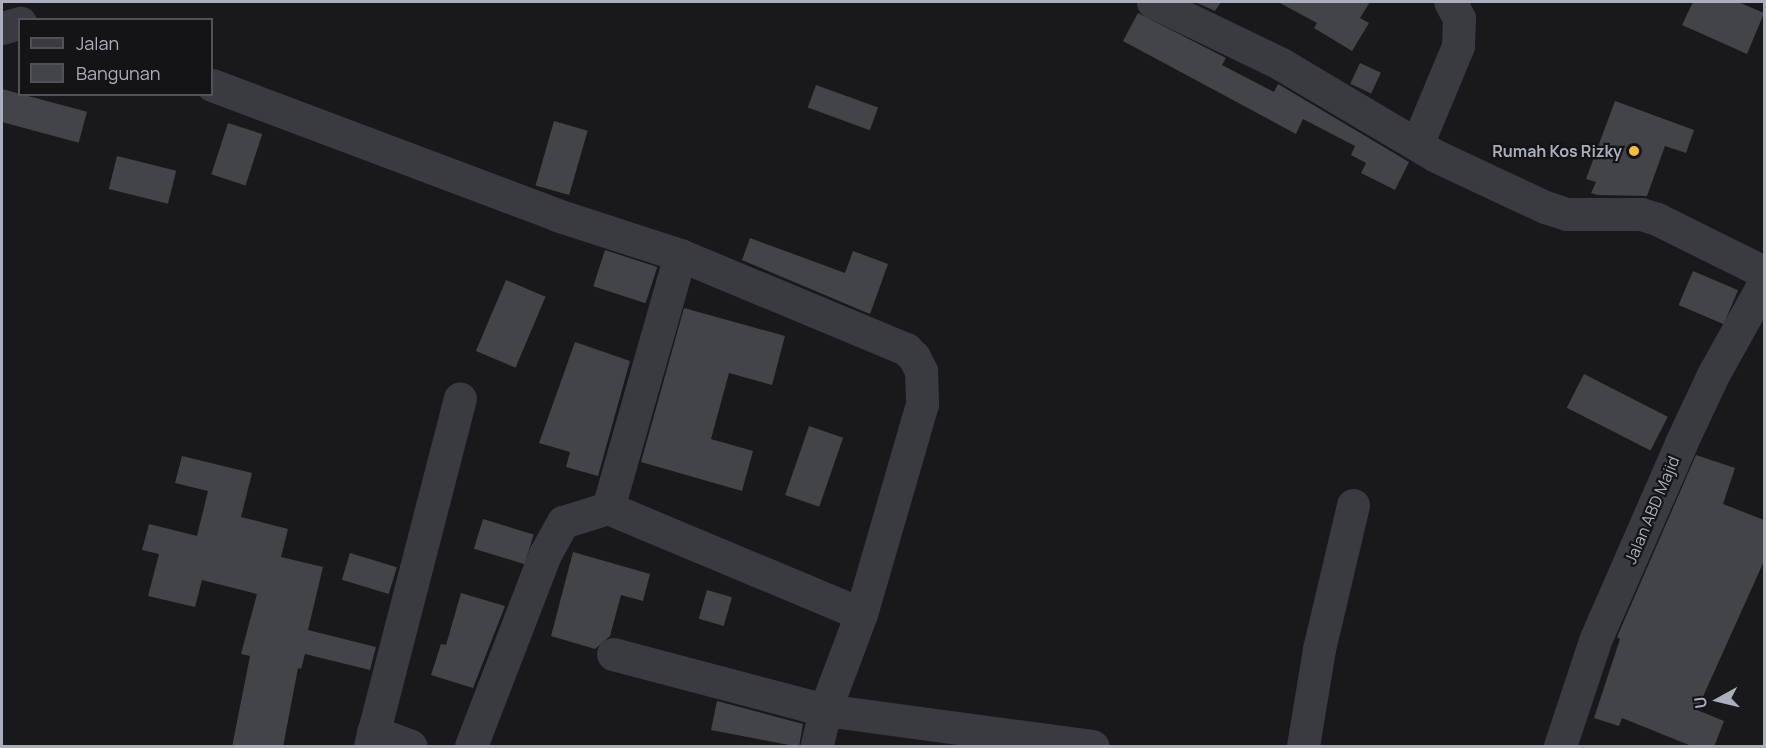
<!DOCTYPE html>
<style>
body{margin:0}
#map{position:relative;width:1766px;height:748px;overflow:hidden;background:#19191b;font-family:Manrope,sans-serif}
div>[style]{position:absolute}
.building>*{inset:0;background:#434448;transform-origin:0 0}
.minor>*{height:33px;margin:-16.5px;padding:0 16.5px;transform-origin:16.5px;border-radius:16.5px;background:#3a3b41}
.dots>*{width:16px;height:16px;translate:-50% -50%;box-sizing:border-box;border:3px solid #141416;border-radius:50%}
span{translate:-50% -50%;white-space:nowrap;text-align:center;line-height:1.15;-webkit-text-stroke:4.5px #141416;paint-order:stroke}
.poi-label{font-size:16px;color:#abafbc;font-weight:700}
.right{translate:-100% -50%;text-align:right}
.street-label{font-size:16px;color:#abafbc}
.frame{position:absolute;inset:0;border:3px solid #abafbc;pointer-events:none}
.legend{position:absolute;left:18px;top:18px;width:195px;height:78px;box-sizing:border-box;background:#141416;border:2px solid #505258;margin:0;padding:8px 10px;list-style:none;font-size:18px;color:#abafbc}
.legend li{display:flex;align-items:center;gap:12px;height:30px}
.legend b{width:30px;border:2px solid #505258}
.north{position:absolute;left:1688px;top:670px;width:60px;height:60px;-webkit-text-stroke:4px #141416;paint-order:stroke;rotate:262deg;font-size:16px;font-weight:700;line-height:24px;text-align:center;color:#abafbc}
.north::after{content:'';display:block;margin:auto;width:21px;height:27px;background:#abafbc;clip-path:polygon(50% 0,100% 100%,50% 72%,0 100%)}
</style>
<div id="map">
<div class="building">
<div style="clip-path:polygon(1195px 2px,1221px 2px,1215px 11px)"></div>
<div style="clip-path:polygon(1278px 2px,1370px 2px,1360px 18px,1369px 23px,1352px 51px,1314px 28px,1317px 23px)"></div>
<div style="clip-path:polygon(1693px 2px,1738px 2px,1764px 13px,1747px 54px,1682px 25px)"></div>
<div style="clip-path:polygon(1138px 13px,1226px 58px,1222px 65px,1274px 92px,1278px 84px,1409px 162px,1395px 190px,1361px 173px,1366px 163px,1351px 155px,1355px 146px,1303px 119px,1296px 134px,1123px 41px)"></div>
<div style="left:1360px;top:63px;width:23px;height:23px;rotate:25deg"></div>
<div style="left:816px;top:85px;width:66px;height:24px;rotate:20deg"></div>
<div style="left:2px;top:89px;width:88px;height:32px;rotate:15deg"></div>
<div style="clip-path:polygon(1615px 101px,1694px 130px,1686px 153px,1665px 146px,1647px 196px,1598px 195px,1591px 193px,1596px 182px,1586px 179px)"></div>
<div style="left:554px;top:121px;width:35px;height:67px;rotate:16deg"></div>
<div style="left:228px;top:123px;width:36px;height:54px;rotate:18deg"></div>
<div style="left:117px;top:156px;width:61px;height:34px;rotate:14deg"></div>
<div style="clip-path:polygon(750px 238px,845px 273px,853px 251px,888px 264px,870px 314px,742px 260px)"></div>
<div style="left:605px;top:250px;width:55px;height:38px;rotate:18deg"></div>
<div style="left:1693px;top:271px;width:49px;height:37px;rotate:23deg"></div>
<div style="left:506px;top:280px;width:43px;height:77px;rotate:23deg"></div>
<div style="clip-path:polygon(684px 308px,785px 336px,772px 385px,729px 373px,711px 439px,753px 451px,742px 491px,641px 462px)"></div>
<div style="clip-path:polygon(575px 342px,630px 361px,598px 476px,566px 467px,570px 452px,539px 443px)"></div>
<div style="left:1584px;top:374px;width:94px;height:38px;rotate:27deg"></div>
<div style="left:809px;top:426px;width:36px;height:73px;rotate:19deg"></div>
<div style="clip-path:polygon(1696px 455px,1735px 468px,1723px 504px,1764px 520px,1764px 561px,1697px 710px,1724px 721px,1714px 747px,1694px 747px,1622px 718px,1619px 726px,1594px 718px,1620px 639px,1617px 637px)"></div>
<div style="clip-path:polygon(182px 456px,252px 473px,241px 517px,288px 529px,281px 557px,323px 567px,308px 630px,376px 647px,370px 670px,305px 654px,301px 669px,298px 668px,283px 747px,232px 747px,250px 656px,241px 654px,257px 594px,202px 580px,195px 607px,148px 596px,159px 554px,142px 550px,149px 524px,197px 536px,208px 491px,175px 483px)"></div>
<div style="left:483px;top:519px;width:53px;height:31px;rotate:17deg"></div>
<div style="clip-path:polygon(573px 552px,650px 574px,643px 601px,621px 595px,610px 636px,595px 649px,551px 636px)"></div>
<div style="left:350px;top:553px;width:49px;height:28px;rotate:17deg"></div>
<div style="left:707px;top:590px;width:26px;height:30px;rotate:16deg"></div>
<div style="clip-path:polygon(461px 593px,505px 606px,473px 688px,431px 675px,441px 644px,446px 645px)"></div>
<div style="clip-path:polygon(717px 701px,803px 724px,799px 747px,711px 730px)"></div>
</div>
<div class="minor">
<div style="left:1153px;top:2px;width:142px;rotate:25.8deg"></div>
<div style="left:1281px;top:64px;width:180px;rotate:30.7deg"></div>
<div style="left:1436px;top:156px;width:120px;rotate:25.1deg"></div>
<div style="left:1545px;top:207px;width:23px;rotate:18deg"></div>
<div style="left:1567px;top:214px;width:74px"></div>
<div style="left:1641px;top:214px;width:17px;rotate:17deg"></div>
<div style="left:1657px;top:219px;width:119px;rotate:26.4deg"></div>
<div style="left:2px;top:28px;width:19px;rotate:-16deg"></div>
<div style="left:212px;top:85px;width:369px;rotate:20.6deg"></div>
<div style="left:557px;top:215px;width:129px;rotate:18deg"></div>
<div style="left:680px;top:255px;width:245px;rotate:22.6deg"></div>
<div style="left:906px;top:349px;width:11px;rotate:45deg"></div>
<div style="left:914px;top:357px;width:16px;rotate:63deg"></div>
<div style="left:921px;top:371px;width:33px;rotate:88deg"></div>
<div style="left:922px;top:404px;width:219px;rotate:106.2deg"></div>
<div style="left:861px;top:614px;width:103px;rotate:110.6deg"></div>
<div style="left:825px;top:710px;width:37px;rotate:103deg"></div>
<div style="left:1418px;top:142px;width:104px;rotate:-67.4deg"></div>
<div style="left:1458px;top:46px;width:28px;rotate:-88deg"></div>
<div style="left:1459px;top:18px;width:18px;rotate:-119deg"></div>
<div style="left:680px;top:255px;width:263px;rotate:105.9deg"></div>
<div style="left:608px;top:508px;width:274px;rotate:22.7deg"></div>
<div style="left:613px;top:654px;width:219px;rotate:14.8deg"></div>
<div style="left:825px;top:710px;width:270px;rotate:7.7deg"></div>
<div style="left:373px;top:732px;width:40px;rotate:20.2deg"></div>
<div style="left:370px;top:746px;width:359px;rotate:-75.5deg"></div>
<div style="left:471px;top:746px;width:206px;rotate:-68.9deg"></div>
<div style="left:545px;top:554px;width:37px;rotate:-61deg"></div>
<div style="left:563px;top:522px;width:47px;rotate:-17.3deg"></div>
<div style="left:1303px;top:746px;width:98px;rotate:-80.6deg"></div>
<div style="left:1319px;top:649px;width:148px;rotate:-76.7deg"></div>
<div style="left:1560px;top:746px;width:114px;rotate:-71.6deg"></div>
<div style="left:1596px;top:638px;width:213px;rotate:-66.4deg"></div>
<div style="left:1681px;top:443px;width:77px;rotate:-64.8deg"></div>
<div style="left:1714px;top:373px;width:103px;rotate:-60.9deg"></div>
</div>
<div class="dots">
<div style="left:1634px;top:151px;background:#fdbe30"></div>
</div>
<div class="poi-label">
<span class="right" style="left:1622px;top:151px">Rumah Kos Rizky</span>
</div>
<div class="street-label">
<span style="left:1652px;top:510px;rotate:-67deg">Jalan ABD Majid</span>
</div>
<div class="frame"></div>
<ul class="legend">
<li><b style="height:8px;background:#3a3b41"></b>Jalan</li>
<li><b style="height:16px;background:#434448"></b>Bangunan</li>
</ul>
<div class="north">U</div>
</div>
